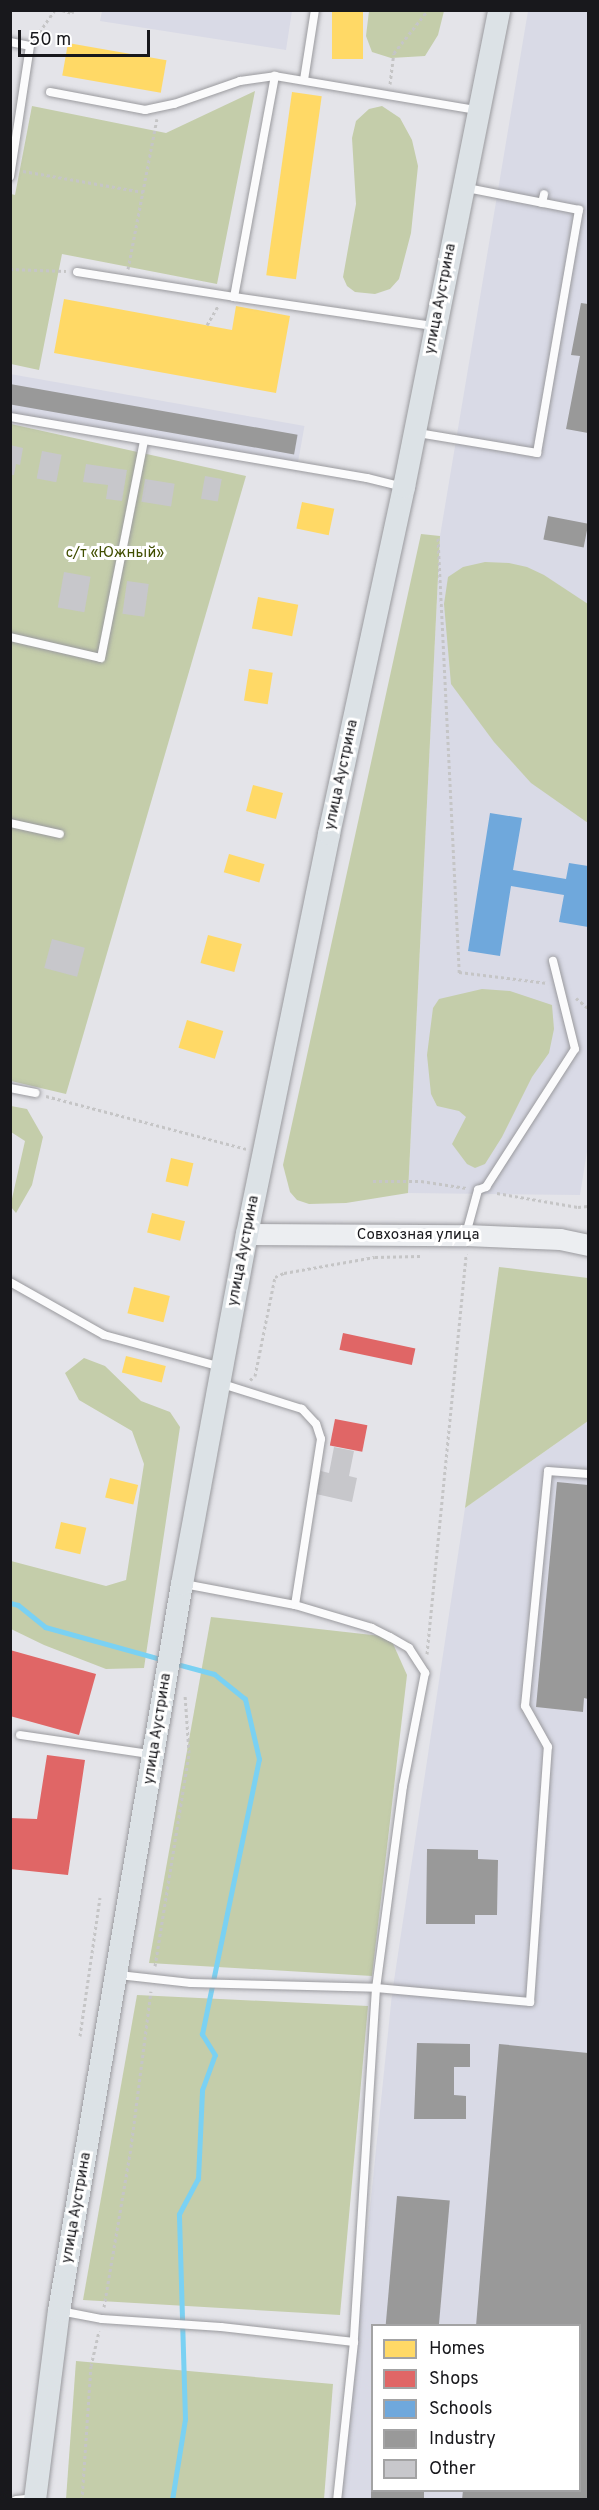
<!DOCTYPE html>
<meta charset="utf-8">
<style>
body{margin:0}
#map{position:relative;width:599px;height:2510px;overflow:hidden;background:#e4e4e9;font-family:Overpass,sans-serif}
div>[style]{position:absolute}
.built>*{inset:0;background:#d9dae6;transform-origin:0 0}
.green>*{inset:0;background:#c4cdaa}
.homes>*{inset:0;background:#ffd966;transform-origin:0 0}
.shops>*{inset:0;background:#e06666;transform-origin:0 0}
.schools>*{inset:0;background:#6fa8dc}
.industry>*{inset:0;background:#999;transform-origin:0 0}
.stream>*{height:5px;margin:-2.5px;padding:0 2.5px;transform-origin:2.5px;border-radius:2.5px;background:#7ad1f3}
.building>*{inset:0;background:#c7c7cb;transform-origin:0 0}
.path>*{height:3px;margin-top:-1.5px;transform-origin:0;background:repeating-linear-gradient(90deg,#c5c5c6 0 3px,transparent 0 6px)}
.roads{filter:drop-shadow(0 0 2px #9a9a9e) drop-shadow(0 0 2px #9a9a9e)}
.service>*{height:8px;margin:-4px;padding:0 4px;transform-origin:4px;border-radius:4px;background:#fbfbfc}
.secondary>*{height:21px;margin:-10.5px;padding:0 10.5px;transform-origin:10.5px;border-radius:10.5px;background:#eceef1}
.primary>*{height:22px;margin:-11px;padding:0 11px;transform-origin:11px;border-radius:11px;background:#dce2e6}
span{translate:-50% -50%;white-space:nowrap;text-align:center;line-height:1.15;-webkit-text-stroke:6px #fff;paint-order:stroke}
.street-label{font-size:15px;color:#18181c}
.park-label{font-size:15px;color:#414e01}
.frame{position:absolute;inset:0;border:12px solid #18181c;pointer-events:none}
.legend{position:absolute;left:371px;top:2324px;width:210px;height:168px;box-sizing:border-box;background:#fff;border:2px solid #a3a3a4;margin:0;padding:8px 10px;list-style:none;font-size:18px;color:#18181c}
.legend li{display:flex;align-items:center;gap:12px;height:30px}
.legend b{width:30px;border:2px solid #a3a3a4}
.scale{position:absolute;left:18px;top:30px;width:132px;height:27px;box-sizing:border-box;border:3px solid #18181c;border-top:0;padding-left:8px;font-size:18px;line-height:21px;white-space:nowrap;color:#18181c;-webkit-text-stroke:4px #fff;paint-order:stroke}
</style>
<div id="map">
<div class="built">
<div style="clip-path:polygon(102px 11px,102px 10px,292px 11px,286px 50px,100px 21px)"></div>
<div style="clip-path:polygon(528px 11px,588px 11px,588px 1145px,580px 1195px,408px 1193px,440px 536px)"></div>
<div style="left:10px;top:374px;width:299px;height:39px;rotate:10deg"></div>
<div style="clip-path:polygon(evenodd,588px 1421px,588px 2499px,340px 2500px,392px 1994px,465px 1508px,588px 1421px,372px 2326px,580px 2326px,580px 2490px,372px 2490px,372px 2326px)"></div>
</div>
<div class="green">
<div style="clip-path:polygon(369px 11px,369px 10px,444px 11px,438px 35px,425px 56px,391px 58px,372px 52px,366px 36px)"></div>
<div style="clip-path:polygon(255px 91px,217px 284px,62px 254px,39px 370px,11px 364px,11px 194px,15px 195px,32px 106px,166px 133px)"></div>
<div style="clip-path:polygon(382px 106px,400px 118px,412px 140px,418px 166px,411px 233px,399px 279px,390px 289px,375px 294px,355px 292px,347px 286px,343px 277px,356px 204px,352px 138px,356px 121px,369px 109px)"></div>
<div style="clip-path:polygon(11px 424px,246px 476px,66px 1094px,11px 1081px)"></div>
<div style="clip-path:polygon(421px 534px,440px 536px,408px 1193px,346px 1203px,309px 1204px,297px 1200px,290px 1192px,283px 1165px)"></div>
<div style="clip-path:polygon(485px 562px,509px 563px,527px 567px,544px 575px,588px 604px,588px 823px,531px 783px,494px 742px,451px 684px,444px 604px,448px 577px,463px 567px)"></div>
<div style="clip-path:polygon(482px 989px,510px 991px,552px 1005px,554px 1029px,549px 1053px,532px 1077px,502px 1137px,485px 1164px,475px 1168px,467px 1164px,452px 1144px,466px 1117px,459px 1111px,437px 1106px,431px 1094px,427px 1055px,433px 1008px,439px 999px)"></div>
<div style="clip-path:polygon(11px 1106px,27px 1109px,43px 1137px,32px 1185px,16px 1213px,11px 1207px,11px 1203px,25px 1141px,11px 1132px)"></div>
<div style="clip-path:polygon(499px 1267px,588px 1278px,588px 1421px,465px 1508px)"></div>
<div style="clip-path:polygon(84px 1358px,105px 1366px,141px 1401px,170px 1412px,180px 1427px,144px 1668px,106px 1669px,44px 1645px,11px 1629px,11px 1561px,106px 1586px,126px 1580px,144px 1464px,132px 1431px,79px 1400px,65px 1373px)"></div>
<div style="clip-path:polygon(211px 1617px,390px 1637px,407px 1675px,372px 1976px,149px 1963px)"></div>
<div style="clip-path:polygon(137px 1995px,368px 2006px,340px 2315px,83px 2300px)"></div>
<div style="clip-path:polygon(76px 2361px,333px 2384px,324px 2499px,66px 2499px)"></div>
</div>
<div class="homes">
<div style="left:332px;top:10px;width:31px;height:49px"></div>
<div style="left:68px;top:43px;width:100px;height:33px;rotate:10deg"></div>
<div style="left:292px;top:92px;width:30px;height:185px;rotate:8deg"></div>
<div style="clip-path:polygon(64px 299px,232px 330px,236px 306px,290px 316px,276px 393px,54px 353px)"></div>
<div style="left:302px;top:502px;width:33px;height:27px;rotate:12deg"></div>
<div style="left:258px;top:597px;width:41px;height:32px;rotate:11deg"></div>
<div style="left:249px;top:669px;width:24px;height:32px;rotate:9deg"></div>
<div style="left:253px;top:785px;width:31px;height:27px;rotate:15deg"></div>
<div style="left:229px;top:854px;width:37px;height:19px;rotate:16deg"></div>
<div style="left:208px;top:935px;width:35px;height:29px;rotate:15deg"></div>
<div style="left:187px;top:1020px;width:38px;height:29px;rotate:17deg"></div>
<div style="left:171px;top:1158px;width:23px;height:24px;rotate:13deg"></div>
<div style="left:152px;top:1213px;width:34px;height:20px;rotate:14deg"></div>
<div style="left:134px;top:1287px;width:37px;height:27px;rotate:14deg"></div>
<div style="left:126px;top:1356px;width:41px;height:17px;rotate:14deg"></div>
<div style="left:110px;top:1478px;width:29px;height:20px;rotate:14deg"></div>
<div style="left:61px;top:1522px;width:26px;height:27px;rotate:13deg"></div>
</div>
<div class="shops">
<div style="left:343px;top:1333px;width:74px;height:17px;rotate:12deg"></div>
<div style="left:335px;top:1419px;width:33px;height:27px;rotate:11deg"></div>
<div style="clip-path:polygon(10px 1650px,96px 1674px,79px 1735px,10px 1716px)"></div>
<div style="clip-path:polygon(47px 1755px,85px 1760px,68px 1875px,10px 1869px,10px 1818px,37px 1819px)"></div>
</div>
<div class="schools">
<div style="clip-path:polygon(490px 813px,522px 818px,513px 870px,566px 879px,569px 863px,588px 866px,588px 927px,559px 922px,564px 895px,511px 886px,500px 956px,468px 951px)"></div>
</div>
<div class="industry">
<div style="clip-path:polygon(581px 303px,588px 304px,588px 433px,566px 429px,580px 356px,571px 355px)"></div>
<div style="left:10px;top:384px;width:292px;height:20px;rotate:10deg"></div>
<div style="left:548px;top:516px;width:41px;height:24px;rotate:11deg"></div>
<div style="clip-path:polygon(557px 1482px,588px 1485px,588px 1699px,584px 1698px,583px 1712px,536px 1707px)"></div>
<div style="clip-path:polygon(427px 1849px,478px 1850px,478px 1859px,498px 1860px,497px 1915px,475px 1915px,475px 1924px,426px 1924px)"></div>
<div style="clip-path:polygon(417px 2043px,470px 2044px,470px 2067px,454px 2067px,454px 2095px,466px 2096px,466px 2119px,414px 2119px)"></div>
<div style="clip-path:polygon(499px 2044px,588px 2053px,588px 2500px,462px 2500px,463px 2490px,580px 2490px,580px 2326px,476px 2326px)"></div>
<div style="left:397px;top:2196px;width:53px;height:130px;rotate:5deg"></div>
<div style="left:371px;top:2490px;width:53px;height:10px"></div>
</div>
<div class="stream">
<div style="left:10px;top:1603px;width:8px;rotate:14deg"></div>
<div style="left:18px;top:1605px;width:35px;rotate:39deg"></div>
<div style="left:45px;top:1627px;width:123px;rotate:15.5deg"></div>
<div style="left:172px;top:2500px;width:82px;rotate:-80.9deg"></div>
<div style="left:185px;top:2419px;width:205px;rotate:-91.7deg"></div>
<div style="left:179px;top:2214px;width:40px;rotate:-62deg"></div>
<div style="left:198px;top:2179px;width:89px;rotate:-87.4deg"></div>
<div style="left:202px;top:2090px;width:37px;rotate:-70deg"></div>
<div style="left:215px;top:2055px;width:25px;rotate:-122deg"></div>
<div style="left:202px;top:2034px;width:281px;rotate:-78.3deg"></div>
<div style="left:259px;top:1759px;width:62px;rotate:-103.1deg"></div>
<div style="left:245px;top:1699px;width:40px;rotate:-141deg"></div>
<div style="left:214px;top:1674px;width:42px;rotate:-165deg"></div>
</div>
<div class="building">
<div style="clip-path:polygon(10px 445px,23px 448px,20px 465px,16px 464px,14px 475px,10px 475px)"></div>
<div style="left:42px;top:451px;width:20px;height:28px;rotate:11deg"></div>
<div style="clip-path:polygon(86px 464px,127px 470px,122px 501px,106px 499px,108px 485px,83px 482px)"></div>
<div style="left:205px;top:476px;width:17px;height:23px;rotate:10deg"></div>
<div style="left:145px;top:479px;width:30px;height:23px;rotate:9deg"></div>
<div style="left:64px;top:572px;width:27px;height:36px;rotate:10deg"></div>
<div style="left:127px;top:581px;width:22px;height:33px;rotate:8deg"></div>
<div style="left:52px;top:939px;width:34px;height:30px;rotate:15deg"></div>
<div style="clip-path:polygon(334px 1447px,354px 1451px,349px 1476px,357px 1478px,352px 1502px,316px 1494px,321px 1471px,329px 1473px)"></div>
</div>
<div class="path">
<div style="left:62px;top:10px;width:10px;rotate:17deg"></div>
<div style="left:72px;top:13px;width:3px;rotate:-72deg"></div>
<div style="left:36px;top:37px;width:33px;rotate:-55deg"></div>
<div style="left:390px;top:84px;width:31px;rotate:-83deg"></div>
<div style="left:394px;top:53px;width:55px;rotate:-51.7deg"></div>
<div style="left:23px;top:171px;width:122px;rotate:9.9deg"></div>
<div style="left:10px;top:269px;width:56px;rotate:2deg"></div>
<div style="left:128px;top:269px;width:153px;rotate:-79.1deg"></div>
<div style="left:207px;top:325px;width:22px;rotate:-60deg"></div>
<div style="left:438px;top:538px;width:435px;rotate:87.2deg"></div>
<div style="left:459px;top:972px;width:89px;rotate:7.1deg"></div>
<div style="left:576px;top:998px;width:16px;rotate:40deg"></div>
<div style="left:46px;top:1096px;width:207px;rotate:14.8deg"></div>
<div style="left:373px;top:1181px;width:48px"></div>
<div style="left:421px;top:1181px;width:46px;rotate:8.8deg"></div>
<div style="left:497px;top:1193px;width:82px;rotate:9.8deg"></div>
<div style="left:578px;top:1207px;width:10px;rotate:-6deg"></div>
<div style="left:250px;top:1380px;width:6px;rotate:-39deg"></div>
<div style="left:255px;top:1376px;width:101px;rotate:-78.6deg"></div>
<div style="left:275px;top:1277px;width:10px;rotate:-24deg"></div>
<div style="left:284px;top:1273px;width:92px;rotate:-10deg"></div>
<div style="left:375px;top:1257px;width:45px;rotate:-1.3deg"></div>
<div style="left:427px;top:1654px;width:402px;rotate:-84.4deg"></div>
<div style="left:155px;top:1966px;width:216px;rotate:-80.9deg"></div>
<div style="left:189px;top:1753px;width:59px;rotate:-93.9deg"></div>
<div style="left:80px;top:2036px;width:140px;rotate:-81.8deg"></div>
<div style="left:104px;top:2307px;width:162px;rotate:-80.4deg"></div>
<div style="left:131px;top:2147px;width:157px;rotate:-82.7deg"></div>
<div style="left:82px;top:2500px;width:134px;rotate:-86.2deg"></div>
<div style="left:91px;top:2366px;width:36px;rotate:-77deg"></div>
</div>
<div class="roads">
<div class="service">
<div style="left:10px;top:42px;width:20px;rotate:11deg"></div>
<div style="left:30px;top:46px;width:132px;rotate:98.7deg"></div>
<div style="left:304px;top:80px;width:71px;rotate:-81.1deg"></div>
<div style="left:50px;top:92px;width:97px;rotate:10.7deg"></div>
<div style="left:145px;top:110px;width:30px;rotate:-12deg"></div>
<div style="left:174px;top:104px;width:70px;rotate:-19.2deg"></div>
<div style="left:240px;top:81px;width:35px;rotate:-8deg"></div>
<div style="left:542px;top:203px;width:9px;rotate:-77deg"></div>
<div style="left:77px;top:272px;width:159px;rotate:9deg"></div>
<div style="left:433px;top:326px;width:201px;rotate:-171.7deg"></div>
<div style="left:234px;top:297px;width:225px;rotate:-79.5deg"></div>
<div style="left:275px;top:76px;width:205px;rotate:9.6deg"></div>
<div style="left:10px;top:417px;width:362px;rotate:9.7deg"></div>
<div style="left:367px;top:478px;width:36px;rotate:14deg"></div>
<div style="left:418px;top:433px;width:121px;rotate:9.5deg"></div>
<div style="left:537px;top:453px;width:247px;rotate:-80.2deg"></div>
<div style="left:579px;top:210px;width:114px;rotate:-168.9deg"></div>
<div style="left:10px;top:637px;width:93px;rotate:13deg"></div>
<div style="left:101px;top:658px;width:221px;rotate:-78.8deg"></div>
<div style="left:10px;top:823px;width:51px;rotate:12.4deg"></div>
<div style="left:10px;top:1088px;width:26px;rotate:11deg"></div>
<div style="left:466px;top:1234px;width:46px;rotate:-74.7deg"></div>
<div style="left:478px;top:1190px;width:9px;rotate:-21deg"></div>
<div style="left:486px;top:1187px;width:164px;rotate:-57.2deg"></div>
<div style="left:575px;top:1049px;width:91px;rotate:-104deg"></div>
<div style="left:10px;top:1282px;width:108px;rotate:29.4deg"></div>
<div style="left:104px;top:1335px;width:121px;rotate:15.3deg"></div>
<div style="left:184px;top:1584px;width:113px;rotate:10.7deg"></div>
<div style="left:295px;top:1605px;width:168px;rotate:-81.1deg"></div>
<div style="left:321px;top:1439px;width:16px;rotate:-108deg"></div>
<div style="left:316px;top:1424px;width:21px;rotate:-133deg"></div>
<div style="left:302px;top:1409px;width:84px;rotate:-162.6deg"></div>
<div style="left:295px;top:1605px;width:80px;rotate:16.6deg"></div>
<div style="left:372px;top:1628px;width:20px;rotate:27deg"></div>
<div style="left:390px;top:1637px;width:22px;rotate:30deg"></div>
<div style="left:409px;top:1648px;width:30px;rotate:57deg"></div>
<div style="left:425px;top:1673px;width:115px;rotate:101deg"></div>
<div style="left:403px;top:1786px;width:204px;rotate:97.6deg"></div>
<div style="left:376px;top:1988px;width:355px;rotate:93.6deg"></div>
<div style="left:354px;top:2342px;width:159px;rotate:96.1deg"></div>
<div style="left:20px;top:1735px;width:130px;rotate:8.4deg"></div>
<div style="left:119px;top:1975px;width:72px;rotate:6.3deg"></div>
<div style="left:191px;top:1983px;width:185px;rotate:1.5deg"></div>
<div style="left:376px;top:1988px;width:155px;rotate:5.2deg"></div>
<div style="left:530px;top:2002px;width:256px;rotate:-86deg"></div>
<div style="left:548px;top:1747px;width:47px;rotate:-119.3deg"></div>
<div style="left:525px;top:1706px;width:236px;rotate:-84.4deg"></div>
<div style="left:548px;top:1471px;width:40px;rotate:4.3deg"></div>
<div style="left:60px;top:2311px;width:43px;rotate:10.8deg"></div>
<div style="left:102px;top:2319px;width:119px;rotate:3.8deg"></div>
<div style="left:221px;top:2327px;width:134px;rotate:6.4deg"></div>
<div style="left:16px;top:2500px;width:18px;rotate:-6deg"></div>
</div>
<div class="secondary">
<div style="left:247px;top:1234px;width:219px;rotate:0.3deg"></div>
<div style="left:466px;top:1235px;width:94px;rotate:2.4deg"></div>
<div style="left:560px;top:1239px;width:29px;rotate:12deg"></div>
</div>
<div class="primary">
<div style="left:35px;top:2500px;width:191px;rotate:-82.8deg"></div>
<div style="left:59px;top:2311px;width:737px;rotate:-80.4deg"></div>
<div style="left:182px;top:1584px;width:356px;rotate:-79.5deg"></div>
<div style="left:247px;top:1234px;width:408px;rotate:-78.4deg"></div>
<div style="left:329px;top:834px;width:355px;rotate:-77.8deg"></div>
<div style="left:404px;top:487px;width:486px;rotate:-78.7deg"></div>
</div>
</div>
<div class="street-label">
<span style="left:441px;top:299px;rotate:-79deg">улица Аустрина</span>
<span style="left:342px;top:775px;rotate:-78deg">улица Аустрина</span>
<span style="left:418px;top:1236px">Совхозная улица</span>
<span style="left:244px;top:1251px;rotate:-79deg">улица Аустрина</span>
<span style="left:158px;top:1729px;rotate:-81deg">улица Аустрина</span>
<span style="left:77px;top:2208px;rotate:-80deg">улица Аустрина</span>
</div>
<div class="park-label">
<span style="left:115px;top:554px">с/т «Южный»</span>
</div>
<div class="frame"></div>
<ul class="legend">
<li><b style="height:16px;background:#ffd966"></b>Homes</li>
<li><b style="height:16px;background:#e06666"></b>Shops</li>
<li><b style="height:16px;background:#6fa8dc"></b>Schools</li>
<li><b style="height:16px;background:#999"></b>Industry</li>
<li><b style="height:16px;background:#c7c7cb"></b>Other</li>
</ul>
<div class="scale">50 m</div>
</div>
